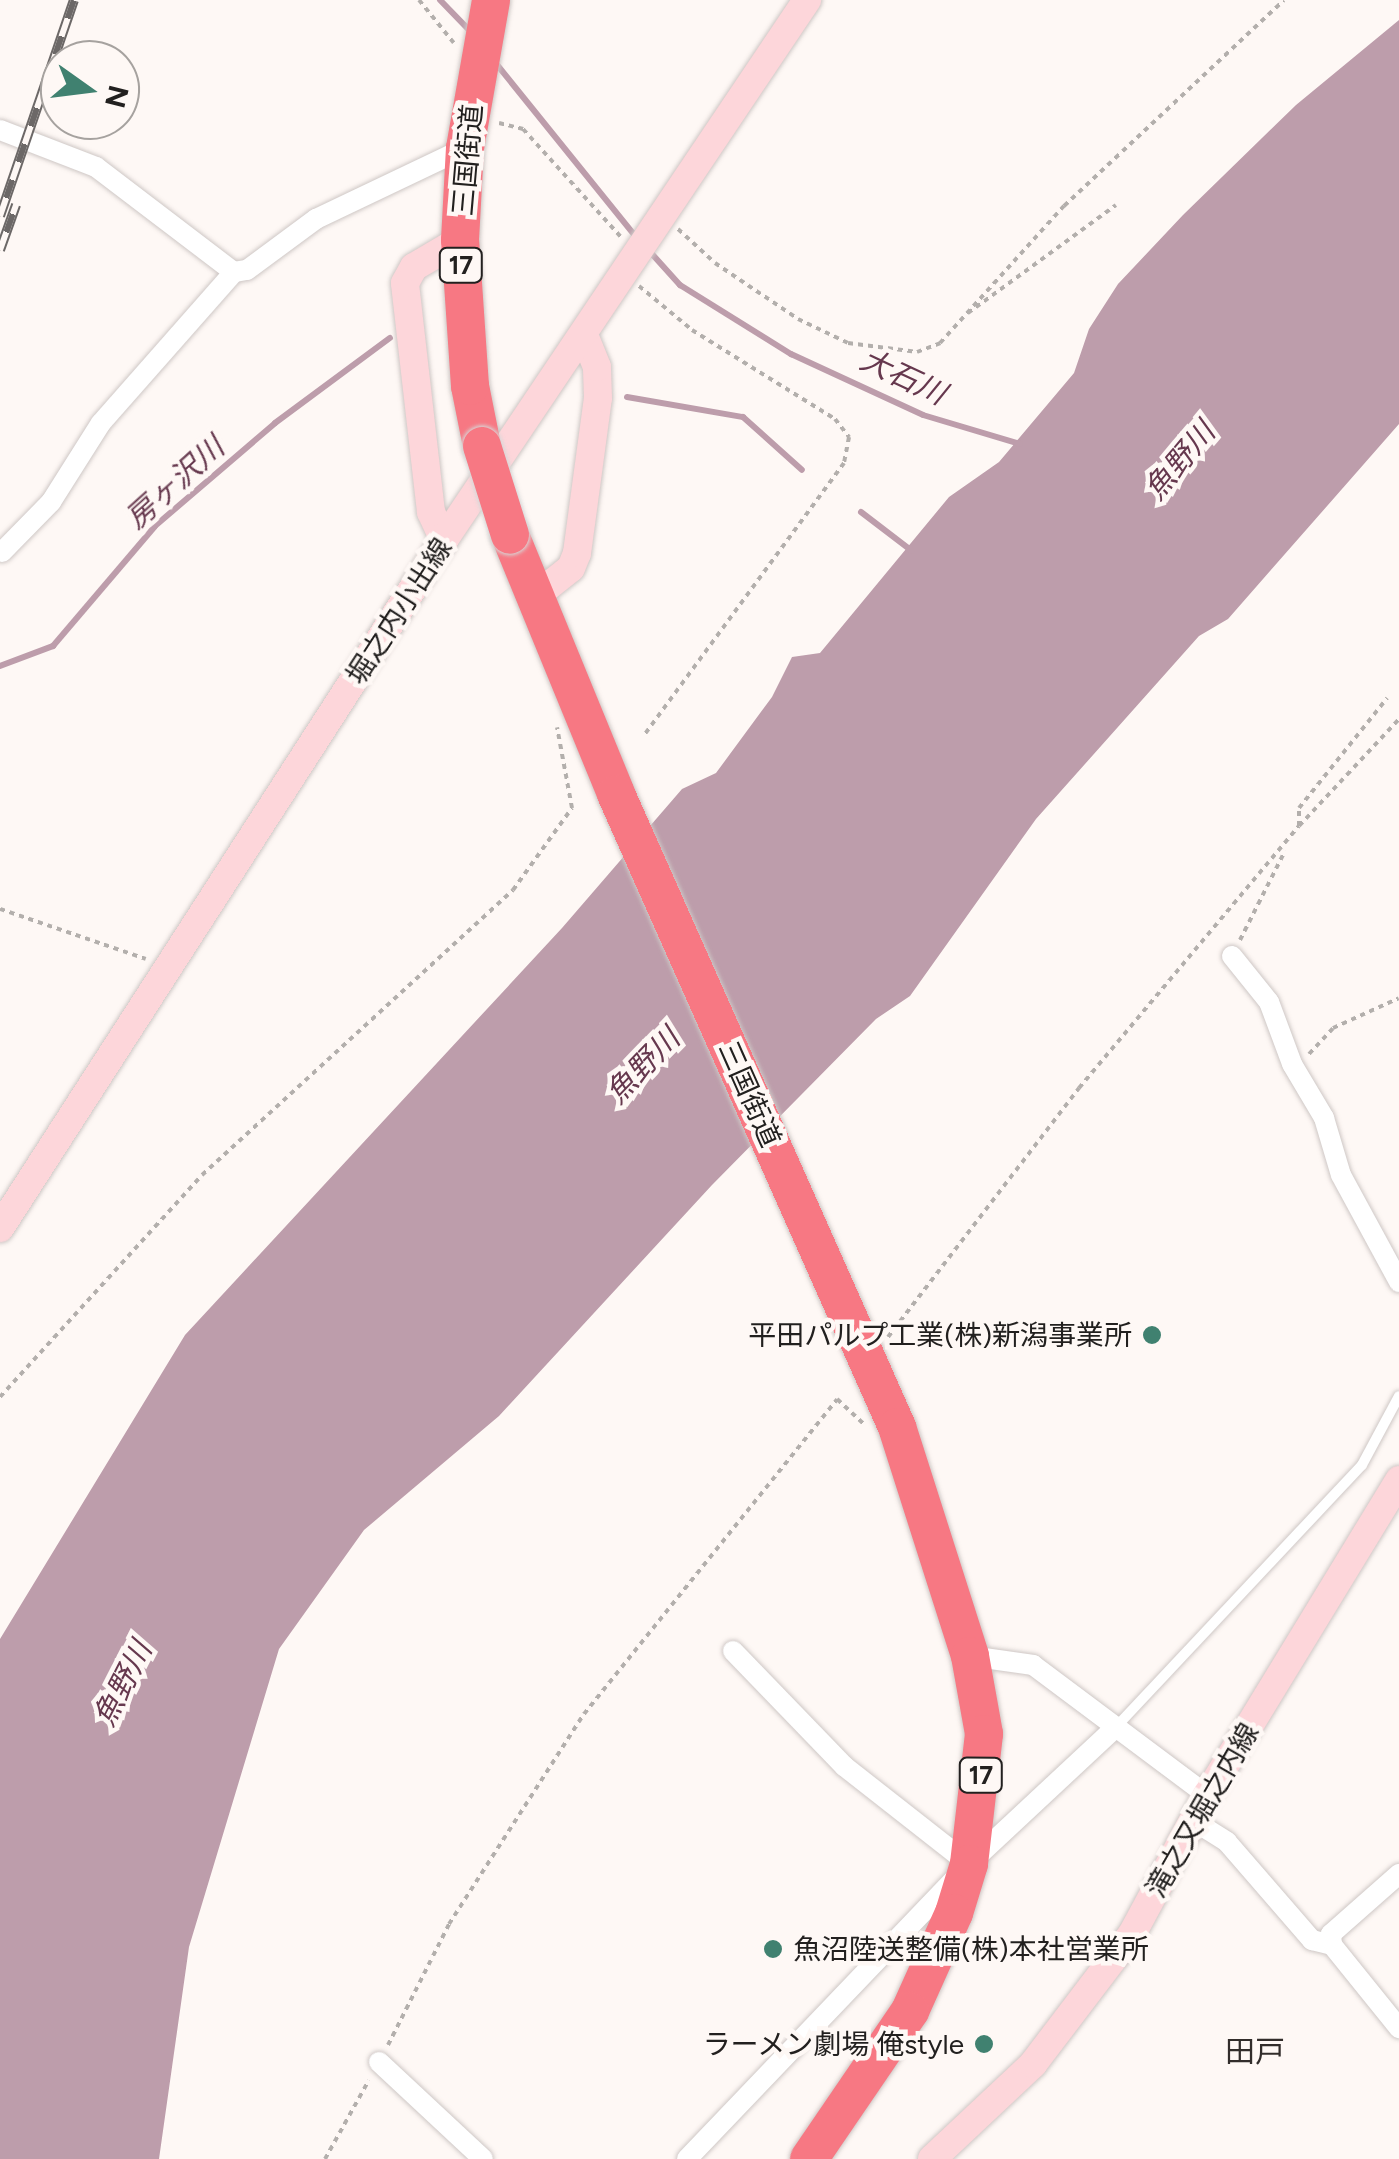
<!DOCTYPE html>
<meta charset="utf-8">
<style>
body{margin:0}
#map{position:relative;width:1399px;height:2159px;overflow:hidden;background:#fef8f5;font-family:Figtree,"Noto Sans JP",sans-serif}
div>[style]{position:absolute}
.water>*{inset:0;background:#bd9dab}
.stream>*{height:6px;margin:-3px;padding:0 3px;transform-origin:3px;border-radius:3px;background:#bd9dab}
.path>*{height:4px;margin-top:-2px;transform-origin:0;background:repeating-linear-gradient(90deg,#b3afac 0 5px,transparent 0 10px)}
.roads{filter:drop-shadow(0 0 2px #cec7c5) drop-shadow(0 0 2px #cec7c5)}
.lane>*{height:10px;margin:-5px;padding:0 5px;transform-origin:5px;border-radius:5px;background:#fff}
.street>*{height:20px;margin:-10px;padding:0 10px;transform-origin:10px;border-radius:10px;background:#fff}
.secondary>*{height:28px;margin:-14px;padding:0 14px;transform-origin:14px;border-radius:14px;background:#fdd6da}
.highway>*{height:38px;margin:-19px;padding:0 19px;transform-origin:19px;border-radius:19px;background:#f77883}
.rail>*{height:10px;margin-top:-5px;transform-origin:0;background:repeating-linear-gradient(90deg,#fef8f5 0 19px,#6c6867 0 38px);box-sizing:border-box;border-block:2px solid #6c6867}
.bridges{filter:drop-shadow(0 0 2px #d7d7d7) drop-shadow(0 0 2px #d7d7d7)}
.highway-bridge>*{height:38px;margin:-19px;padding:0 19px;transform-origin:19px;border-radius:19px;background:#f77883}
.dots>*{width:28px;height:28px;translate:-50% -50%;box-sizing:border-box;border:5px solid #fef8f5;border-radius:50%}
span{translate:-50% -50%;white-space:nowrap;text-align:center;line-height:1.15;-webkit-text-stroke:9px #fef8f5;paint-order:stroke}
.shield-label span{padding:2px 8px;background:#fef8f5;border:2px solid;border-radius:8px;-webkit-text-stroke-width:0}
.shield-label{font-size:25px;color:#22201f;font-weight:700}
.street-label{font-size:28px;color:#22201f}
.poi-label{font-size:28px;color:#22201f}
.right{translate:-100% -50%;text-align:right}
.left{translate:0 -50%;text-align:left}
.water-label{font-size:30px;color:#66384e;font-style:italic}
.neighbourhood-label{font-size:30px;color:#322d2b}
.north{position:absolute;left:40px;top:40px;width:100px;height:100px;box-sizing:border-box;background:#fef8f5;border:2px solid #a6a29f;border-radius:50%;rotate:104deg;font-size:28px;font-weight:700;line-height:40px;text-align:center;color:#22201f}
.north::after{content:'';display:block;margin:auto;width:35px;height:45px;background:#408170;clip-path:polygon(50% 0,100% 100%,50% 72%,0 100%)}
</style>
<div id="map">
<div class="water">
<div style="clip-path:polygon(1399px 20px,1399px 424px,1228px 619px,1199px 636px,1036px 819px,910px 996px,876px 1019px,712px 1185px,499px 1416px,364px 1530px,279px 1649px,189px 1947px,159px 2159px,0 2159px,0 1639px,185px 1335px,562px 928px,682px 789px,716px 773px,772px 697px,792px 657px,820px 653px,949px 497px,999px 462px,1074px 373px,1089px 329px,1118px 284px,1183px 215px,1296px 105px)"></div>
</div>
<div class="stream">
<div style="left:440px;top:0;width:43px;rotate:45.9deg"></div>
<div style="left:494px;top:61px;width:225px;rotate:51.1deg"></div>
<div style="left:652px;top:254px;width:42px;rotate:47.9deg"></div>
<div style="left:680px;top:285px;width:131px;rotate:31.9deg"></div>
<div style="left:791px;top:354px;width:145px;rotate:24.8deg"></div>
<div style="left:923px;top:415px;width:101px;rotate:16.6deg"></div>
<div style="left:627px;top:397px;width:118px;rotate:9.8deg"></div>
<div style="left:743px;top:417px;width:79px;rotate:41.9deg"></div>
<div style="left:861px;top:512px;width:64px;rotate:37.4deg"></div>
<div style="left:0;top:666px;width:57px;rotate:-20.7deg"></div>
<div style="left:53px;top:646px;width:157px;rotate:-49.6deg"></div>
<div style="left:155px;top:526px;width:158px;rotate:-40.6deg"></div>
<div style="left:275px;top:423px;width:143px;rotate:-36.5deg"></div>
</div>
<div class="path">
<div style="left:419px;top:0;width:55px;rotate:50.9deg"></div>
<div style="left:499px;top:123px;width:25px;rotate:14deg"></div>
<div style="left:523px;top:129px;width:146px;rotate:47.8deg"></div>
<div style="left:678px;top:229px;width:50px;rotate:42.6deg"></div>
<div style="left:715px;top:263px;width:100px;rotate:34deg"></div>
<div style="left:798px;top:319px;width:55px;rotate:25.6deg"></div>
<div style="left:848px;top:343px;width:70px;rotate:7.4deg"></div>
<div style="left:917px;top:352px;width:25px;rotate:-21deg"></div>
<div style="left:940px;top:343px;width:185px;rotate:-47.9deg"></div>
<div style="left:1064px;top:206px;width:301px;rotate:-43.1deg"></div>
<div style="left:639px;top:286px;width:69px;rotate:39.7deg"></div>
<div style="left:692px;top:330px;width:168px;rotate:31.9deg"></div>
<div style="left:835px;top:419px;width:23px;rotate:52deg"></div>
<div style="left:849px;top:437px;width:26px;rotate:101deg"></div>
<div style="left:844px;top:463px;width:338px;rotate:126.3deg"></div>
<div style="left:968px;top:313px;width:183px;rotate:-36.1deg"></div>
<div style="left:1299px;top:826px;width:18px;rotate:-90deg"></div>
<div style="left:1299px;top:808px;width:141px;rotate:-51.3deg"></div>
<div style="left:0;top:909px;width:154px;rotate:18.9deg"></div>
<div style="left:1240px;top:940px;width:100px;rotate:-63.2deg"></div>
<div style="left:1309px;top:1054px;width:35px;rotate:-47deg"></div>
<div style="left:1333px;top:1028px;width:72px;rotate:-24.4deg"></div>
<div style="left:888px;top:1337px;width:314px;rotate:-52.5deg"></div>
<div style="left:1079px;top:1088px;width:342px;rotate:-50deg"></div>
<div style="left:1299px;top:826px;width:146px;rotate:-46.9deg"></div>
<div style="left:0;top:1397px;width:300px;rotate:-47.7deg"></div>
<div style="left:202px;top:1175px;width:422px;rotate:-42.5deg"></div>
<div style="left:513px;top:890px;width:101px;rotate:-54.3deg"></div>
<div style="left:572px;top:808px;width:82px;rotate:-100.5deg"></div>
<div style="left:388px;top:2045px;width:136px;rotate:-63.2deg"></div>
<div style="left:449px;top:1924px;width:250px;rotate:-57.3deg"></div>
<div style="left:584px;top:1714px;width:404px;rotate:-51.2deg"></div>
<div style="left:837px;top:1399px;width:37px;rotate:43deg"></div>
<div style="left:325px;top:2159px;width:90px;rotate:-60.9deg"></div>
</div>
<div class="roads">
<div class="lane">
<div style="left:1116px;top:1727px;width:359px;rotate:-46.8deg"></div>
<div style="left:1362px;top:1465px;width:78px;rotate:-61.8deg"></div>
</div>
<div class="street">
<div style="left:0;top:130px;width:103px;rotate:21.1deg"></div>
<div style="left:96px;top:167px;width:173px;rotate:37.3deg"></div>
<div style="left:234px;top:272px;width:13px;rotate:-9deg"></div>
<div style="left:247px;top:270px;width:86px;rotate:-36.5deg"></div>
<div style="left:316px;top:219px;width:165px;rotate:-25.5deg"></div>
<div style="left:2px;top:552px;width:70px;rotate:-45.6deg"></div>
<div style="left:51px;top:502px;width:93px;rotate:-57.7deg"></div>
<div style="left:101px;top:423px;width:201px;rotate:-48.6deg"></div>
<div style="left:1232px;top:956px;width:59px;rotate:51.2deg"></div>
<div style="left:1269px;top:1002px;width:66px;rotate:69.6deg"></div>
<div style="left:1292px;top:1064px;width:63px;rotate:59.3deg"></div>
<div style="left:1324px;top:1118px;width:59px;rotate:73.4deg"></div>
<div style="left:1341px;top:1175px;width:122px;rotate:61.5deg"></div>
<div style="left:733px;top:1651px;width:160px;rotate:46deg"></div>
<div style="left:844px;top:1766px;width:159px;rotate:38.1deg"></div>
<div style="left:970px;top:1656px;width:64px;rotate:8.1deg"></div>
<div style="left:1033px;top:1665px;width:217px;rotate:36.8deg"></div>
<div style="left:1194px;top:1821px;width:39px;rotate:32deg"></div>
<div style="left:1227px;top:1842px;width:130px;rotate:49.1deg"></div>
<div style="left:1312px;top:1940px;width:21px;rotate:14deg"></div>
<div style="left:1332px;top:1945px;width:107px;rotate:51.1deg"></div>
<div style="left:1332px;top:1945px;width:11px;rotate:-95deg"></div>
<div style="left:1331px;top:1934px;width:91px;rotate:-41.4deg"></div>
<div style="left:379px;top:2062px;width:142px;rotate:43deg"></div>
<div style="left:687px;top:2159px;width:408px;rotate:-46.3deg"></div>
<div style="left:969px;top:1864px;width:201px;rotate:-43deg"></div>
</div>
<div class="secondary">
<div style="left:436px;top:553px;width:15px;rotate:-58deg"></div>
<div style="left:444px;top:540px;width:31px;rotate:-115deg"></div>
<div style="left:431px;top:512px;width:230px;rotate:-96.5deg"></div>
<div style="left:405px;top:283px;width:18px;rotate:-61deg"></div>
<div style="left:414px;top:267px;width:53px;rotate:-30.4deg"></div>
<div style="left:537px;top:595px;width:43px;rotate:-38.5deg"></div>
<div style="left:571px;top:568px;width:16px;rotate:-68deg"></div>
<div style="left:577px;top:553px;width:156px;rotate:-82.3deg"></div>
<div style="left:598px;top:398px;width:31px;rotate:-92deg"></div>
<div style="left:597px;top:367px;width:35px;rotate:-112deg"></div>
<div style="left:0;top:1228px;width:819px;rotate:-57.16deg"></div>
<div style="left:444px;top:540px;width:651px;rotate:-56.09deg"></div>
<div style="left:932px;top:2159px;width:139px;rotate:-43.2deg"></div>
<div style="left:1033px;top:2064px;width:163px;rotate:-52.7deg"></div>
<div style="left:1132px;top:1934px;width:158px;rotate:-61.7deg"></div>
<div style="left:1207px;top:1795px;width:369px;rotate:-58.6deg"></div>
</div>
<div class="highway">
<div style="left:482px;top:446px;width:61px;rotate:-101.3deg"></div>
<div style="left:470px;top:386px;width:146px;rotate:-93.9deg"></div>
<div style="left:460px;top:240px;width:92px;rotate:-86.9deg"></div>
<div style="left:465px;top:148px;width:150px;rotate:-80deg"></div>
<div style="left:510px;top:535px;width:280px;rotate:67.7deg"></div>
<div style="left:616px;top:794px;width:693px;rotate:66.06deg"></div>
<div style="left:897px;top:1427px;width:240px;rotate:72.3deg"></div>
<div style="left:970px;top:1656px;width:79px;rotate:79.8deg"></div>
<div style="left:984px;top:1734px;width:131px;rotate:96.6deg"></div>
<div style="left:969px;top:1864px;width:51px;rotate:107deg"></div>
<div style="left:954px;top:1913px;width:107px;rotate:114.2deg"></div>
<div style="left:910px;top:2011px;width:179px;rotate:124.3deg"></div>
</div>
</div>
<div class="rail">
<div style="left:0;top:216px;width:228px;rotate:-71.1deg"></div>
<div style="left:0;top:250px;width:48px;rotate:-70.4deg"></div>
</div>
<div class="bridges">
<div class="highway-bridge">
<div style="left:482px;top:446px;width:93px;rotate:72.5deg"></div>
</div>
</div>
<div class="dots">
<div style="left:1152px;top:1335px;background:#408170"></div>
<div style="left:773px;top:1949px;background:#408170"></div>
<div style="left:984px;top:2044px;background:#408170"></div>
</div>
<div class="shield-label">
<span style="left:461px;top:265px">17</span>
<span style="left:981px;top:1775px">17</span>
</div>
<div class="street-label">
<span style="left:467px;top:160px;rotate:-85deg">三国街道</span>
<span style="left:399px;top:611px;rotate:-57deg">堀之内小出線</span>
<span style="left:750px;top:1094px;rotate:66deg">三国街道</span>
<span style="left:1202px;top:1810px;rotate:-60deg">滝之又堀之内線</span>
</div>
<div class="poi-label">
<span class="right" style="left:1132px;top:1335px">平田パルプ工業(株)新潟事業所</span>
<span class="left" style="left:793px;top:1949px">魚沼陸送整備(株)本社営業所</span>
<span class="right" style="left:964px;top:2044px">ラーメン劇場 俺style</span>
</div>
<div class="water-label">
<span style="left:903px;top:377px;rotate:25deg">大石川</span>
<span style="left:1180px;top:461px;rotate:-50deg">魚野川</span>
<span style="left:175px;top:483px;rotate:-42deg">房ヶ沢川</span>
<span style="left:643px;top:1066px;rotate:-46deg">魚野川</span>
<span style="left:123px;top:1684px;rotate:-63deg">魚野川</span>
</div>
<div class="neighbourhood-label">
<span style="left:1255px;top:2052px">田戸</span>
</div>
<div class="north">N</div>
</div>
